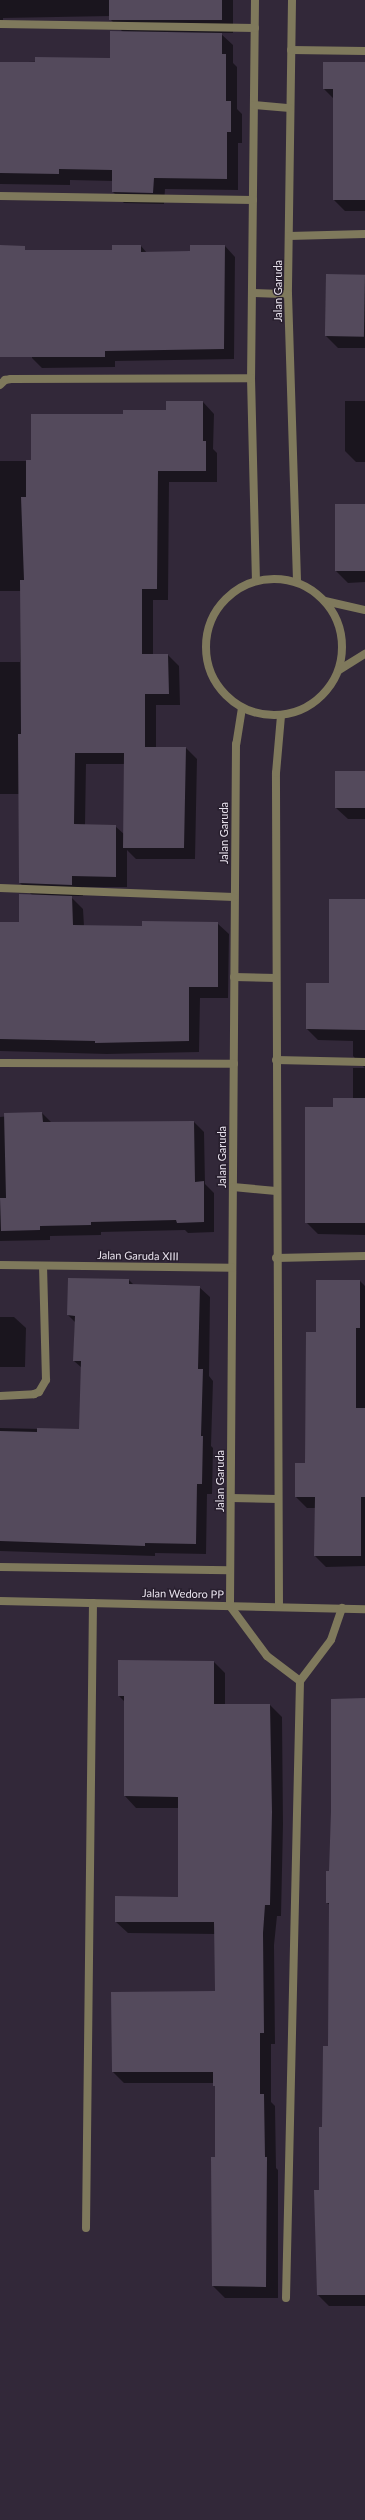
<!DOCTYPE html>
<style>
body{margin:0}
#map{position:relative;width:365px;height:2520px;overflow:hidden;background:#322839;font-family:Lato,sans-serif}
div>[style]{position:absolute}
.shadow>*{inset:0;background:#0007}
.building>*{inset:0;background:#544a5c;transform-origin:0 0}
.minor>*{height:8px;margin:-4px;padding:0 4px;transform-origin:4px;border-radius:4px;background:#7f795c}
.minor>.ring{margin:-4px;padding:0;box-sizing:content-box;background:none;border:8px solid #7f795c;border-radius:50%}
span{translate:-50% -50%;white-space:nowrap;text-align:center;line-height:1.15;-webkit-text-stroke:3px #281f2e;paint-order:stroke}
.street-label{font-size:11px;color:#e8e2ed}
</style>
<div id="map">
<div class="shadow">
<div style="clip-path:polygon(0 0,233px 0,233px 33px,220px 33px,233px 45px,233px 63px,237px 67px,237px 109px,242px 114px,242px 143px,238px 143px,238px 190px,165px 189px,164px 204px,124px 203px,113px 192px,113px 181px,70px 180px,70px 185px,0 184px,0 63px,111px 59px,123px 32px,111px 20px,111px 16px,3px 18px,3px 24px,0 24px)"></div>
<div style="clip-path:polygon(365px 63px,365px 211px,345px 211px,334px 200px,334px 99px,324px 89px)"></div>
<div style="clip-path:polygon(141px 246px,147px 253px,191px 252px,225px 246px,235px 257px,234px 359px,115px 361px,115px 367px,42px 368px,32px 358px,31px 251px,113px 251px)"></div>
<div style="clip-path:polygon(365px 276px,365px 348px,338px 348px,326px 336px)"></div>
<div style="clip-path:polygon(345px 401px,365px 401px,365px 462px,356px 462px,345px 451px)"></div>
<div style="clip-path:polygon(evenodd,203px 402px,214px 414px,213px 449px,217px 453px,217px 482px,169px 482px,168px 600px,153px 600px,153px 655px,168px 655px,179px 666px,180px 705px,156px 705px,156px 748px,186px 748px,197px 759px,195px 859px,136px 859px,127px 850px,127px 887px,83px 887px,83px 896px,70px 896px,83px 909px,84px 926px,143px 927px,217px 923px,229px 934px,228px 998px,200px 998px,199px 1052px,107px 1054px,0 1051px,0 923px,20px 923px,33px 896px,20px 883px,20px 794px,0 794px,0 662px,20px 662px,21px 591px,0 591px,0 461px,32px 461px,124px 415px,167px 411px,203px 402px,86px 764px,125px 764px,125px 835px,115px 826px,85px 825px,86px 764px)"></div>
<div style="clip-path:polygon(365px 505px,365px 582px,348px 583px,336px 571px)"></div>
<div style="clip-path:polygon(365px 772px,365px 819px,348px 819px,336px 808px)"></div>
<div style="clip-path:polygon(365px 900px,365px 1068px,353px 1056px,353px 1041px,318px 1040px,307px 1029px,330px 984px)"></div>
<div style="clip-path:polygon(353px 1068px,365px 1068px,365px 1235px,318px 1234px,306px 1222px,334px 1108px,353px 1099px)"></div>
<div style="clip-path:polygon(42px 1113px,52px 1123px,194px 1122px,204px 1132px,205px 1184px,214px 1193px,214px 1232px,188px 1233px,185px 1230px,101px 1232px,101px 1235px,50px 1236px,50px 1240px,0 1241px,0 1117px)"></div>
<div style="clip-path:polygon(129px 1280px,134px 1285px,199px 1287px,210px 1297px,209px 1376px,213px 1381px,211px 1446px,213px 1448px,212px 1494px,207px 1494px,206px 1554px,155px 1553px,155px 1556px,0 1551px,0 1428px,80px 1430px,82px 1368px,74px 1361px,75px 1322px,68px 1315px)"></div>
<div style="clip-path:polygon(360px 1281px,365px 1286px,365px 1566px,326px 1567px,315px 1556px,316px 1508px,307px 1508px,296px 1497px,306px 1464px,317px 1333px)"></div>
<div style="clip-path:polygon(0 1317px,14px 1317px,26px 1328px,25px 1367px,0 1367px)"></div>
<div style="clip-path:polygon(214px 1662px,225px 1673px,225px 1705px,270px 1705px,282px 1717px,283px 1824px,281px 1916px,277px 1916px,274px 1945px,275px 2044px,271px 2044px,271px 2102px,275px 2106px,276px 2168px,278px 2170px,278px 2298px,225px 2298px,213px 2286px,216px 2158px,216px 2088px,214px 2083px,124px 2083px,113px 2072px,216px 1992px,215px 1934px,128px 1933px,116px 1922px,179px 1898px,179px 1808px,136px 1808px,125px 1796px,125px 1702px,119px 1696px)"></div>
<div style="clip-path:polygon(365px 1699px,365px 2306px,329px 2306px,318px 2295px,320px 2191px,329px 2047px,330px 1905px,327px 1903px,330px 1872px)"></div>
</div>
<div class="building">
<div style="left:109px;top:0;width:113px;height:20px"></div>
<div style="clip-path:polygon(110px 31px,222px 33px,222px 54px,226px 54px,226px 101px,231px 101px,231px 132px,227px 132px,227px 179px,154px 178px,153px 193px,112px 192px,112px 170px,59px 169px,59px 174px,0 173px,0 62px,35px 62px,35px 57px,110px 58px)"></div>
<div style="clip-path:polygon(323px 62px,365px 62px,365px 200px,333px 200px,333px 89px,323px 89px)"></div>
<div style="clip-path:polygon(0 245px,25px 246px,25px 250px,112px 250px,112px 245px,141px 245px,141px 252px,190px 251px,190px 245px,225px 245px,224px 349px,105px 351px,105px 357px,0 357px)"></div>
<div style="left:326px;top:274px;width:39px;height:62px;rotate:1deg"></div>
<div style="clip-path:polygon(166px 401px,203px 401px,203px 441px,206px 441px,206px 471px,158px 471px,157px 589px,142px 589px,142px 654px,168px 654px,169px 694px,145px 694px,145px 747px,186px 747px,184px 848px,123px 848px,124px 753px,75px 753px,74px 824px,116px 825px,116px 877px,72px 876px,72px 885px,19px 883px,18px 734px,21px 734px,20px 580px,24px 580px,21px 497px,26px 497px,26px 460px,31px 460px,31px 414px,123px 414px,123px 410px,166px 410px)"></div>
<div style="left:335px;top:504px;width:30px;height:67px"></div>
<div style="left:365px;top:771px;width:37px;height:30px;rotate:90deg"></div>
<div style="clip-path:polygon(19px 894px,72px 896px,73px 925px,142px 926px,142px 921px,218px 922px,218px 987px,189px 987px,189px 1041px,95px 1043px,95px 1041px,0 1039px,0 922px,19px 922px)"></div>
<div style="clip-path:polygon(329px 899px,365px 899px,365px 1030px,306px 1029px,306px 983px,329px 983px)"></div>
<div style="clip-path:polygon(333px 1098px,365px 1098px,365px 1223px,305px 1223px,305px 1107px,333px 1107px)"></div>
<div style="clip-path:polygon(42px 1112px,43px 1122px,194px 1121px,195px 1182px,204px 1181px,204px 1222px,177px 1223px,176px 1220px,91px 1222px,91px 1225px,40px 1226px,40px 1230px,1px 1231px,0 1198px,6px 1198px,4px 1113px)"></div>
<div style="clip-path:polygon(68px 1278px,129px 1279px,129px 1284px,200px 1286px,198px 1369px,203px 1369px,201px 1436px,203px 1436px,202px 1484px,197px 1484px,196px 1544px,145px 1543px,145px 1546px,0 1541px,0 1431px,37px 1432px,37px 1428px,79px 1429px,81px 1361px,73px 1361px,75px 1316px,67px 1315px)"></div>
<div style="clip-path:polygon(316px 1280px,360px 1280px,360px 1328px,356px 1328px,356px 1408px,365px 1408px,365px 1497px,361px 1497px,361px 1556px,314px 1556px,315px 1497px,295px 1497px,295px 1463px,305px 1463px,306px 1332px,316px 1332px)"></div>
<div style="clip-path:polygon(118px 1660px,214px 1661px,214px 1704px,270px 1704px,272px 1812px,270px 1905px,265px 1905px,263px 1933px,264px 2033px,260px 2033px,260px 2094px,264px 2094px,265px 2157px,267px 2157px,266px 2287px,212px 2286px,211px 2157px,215px 2157px,215px 2086px,213px 2086px,213px 2072px,112px 2072px,111px 1992px,215px 1991px,214px 1922px,115px 1922px,115px 1896px,178px 1897px,178px 1797px,124px 1796px,124px 1696px,118px 1696px)"></div>
<div style="clip-path:polygon(365px 1698px,365px 2295px,317px 2295px,314px 2190px,319px 2190px,319px 2127px,322px 2127px,323px 2046px,328px 2046px,329px 1903px,326px 1903px,326px 1871px,329px 1871px,331px 1811px,331px 1699px)"></div>
</div>
<div class="minor">
<div style="left:255px;top:0;width:378px;rotate:90.6deg"></div>
<div style="left:251px;top:378px;width:203px;rotate:88.6deg"></div>
<div style="left:292px;top:0;width:294px;rotate:90.8deg"></div>
<div style="left:288px;top:294px;width:288px;rotate:88.2deg"></div>
<div style="left:0;top:24px;width:255px;rotate:0.9deg"></div>
<div style="left:291px;top:50px;width:74px;rotate:0.8deg"></div>
<div style="left:254px;top:105px;width:36px;rotate:5deg"></div>
<div style="left:0;top:196px;width:253px;rotate:0.9deg"></div>
<div style="left:289px;top:236px;width:76px;rotate:-1.5deg"></div>
<div style="left:252px;top:293px;width:36px;rotate:2deg"></div>
<div style="left:0;top:385px;width:7px;rotate:-45deg"></div>
<div style="left:5px;top:380px;width:6px;rotate:-9deg"></div>
<div style="left:11px;top:379px;width:240px;rotate:-0.2deg"></div>
<div class="ring" style="left:206px;top:579px;width:128px;height:128px"></div>
<div style="left:325px;top:601px;width:41px;rotate:12.7deg"></div>
<div style="left:339px;top:670px;width:31px;rotate:-32deg"></div>
<div style="left:242px;top:708px;width:36px;rotate:99deg"></div>
<div style="left:236px;top:744px;width:862px;rotate:90.4deg"></div>
<div style="left:230px;top:1606px;width:62px;rotate:53.5deg"></div>
<div style="left:267px;top:1656px;width:41px;rotate:37.1deg"></div>
<div style="left:0;top:888px;width:234px;rotate:2.2deg"></div>
<div style="left:234px;top:977px;width:42px;rotate:1.4deg"></div>
<div style="left:276px;top:1060px;width:89px;rotate:1.3deg"></div>
<div style="left:0;top:1063px;width:234px;rotate:0.2deg"></div>
<div style="left:233px;top:1187px;width:43px;rotate:5.3deg"></div>
<div style="left:276px;top:1258px;width:89px;rotate:-1.3deg"></div>
<div style="left:0;top:1265px;width:232px;rotate:0.7deg"></div>
<div style="left:0;top:1396px;width:34px;rotate:-3deg"></div>
<div style="left:34px;top:1394px;width:5px;rotate:-22deg"></div>
<div style="left:39px;top:1392px;width:14px;rotate:-60deg"></div>
<div style="left:46px;top:1380px;width:114px;rotate:-91.5deg"></div>
<div style="left:231px;top:1498px;width:47px;rotate:1.2deg"></div>
<div style="left:0;top:1567px;width:229px;rotate:0.8deg"></div>
<div style="left:0;top:1601px;width:365px;rotate:1.3deg"></div>
<div style="left:279px;top:1607px;width:834px;rotate:-90.21deg"></div>
<div style="left:276px;top:773px;width:57px;rotate:-85deg"></div>
<div style="left:86px;top:2228px;width:625px;rotate:-89.36deg"></div>
<div style="left:286px;top:2298px;width:617px;rotate:-88.7deg"></div>
<div style="left:300px;top:1681px;width:51px;rotate:-52.9deg"></div>
<div style="left:331px;top:1640px;width:34px;rotate:-71deg"></div>
</div>
<div class="street-label">
<span style="left:278px;top:291px;rotate:-90deg">Jalan Garuda</span>
<span style="left:224px;top:833px;rotate:-90deg">Jalan Garuda</span>
<span style="left:222px;top:1157px;rotate:-90deg">Jalan Garuda</span>
<span style="left:138px;top:1256px;rotate:1deg">Jalan Garuda XIII</span>
<span style="left:220px;top:1481px;rotate:-90deg">Jalan Garuda</span>
<span style="left:183px;top:1594px;rotate:1deg">Jalan Wedoro PP</span>
</div>
</div>
